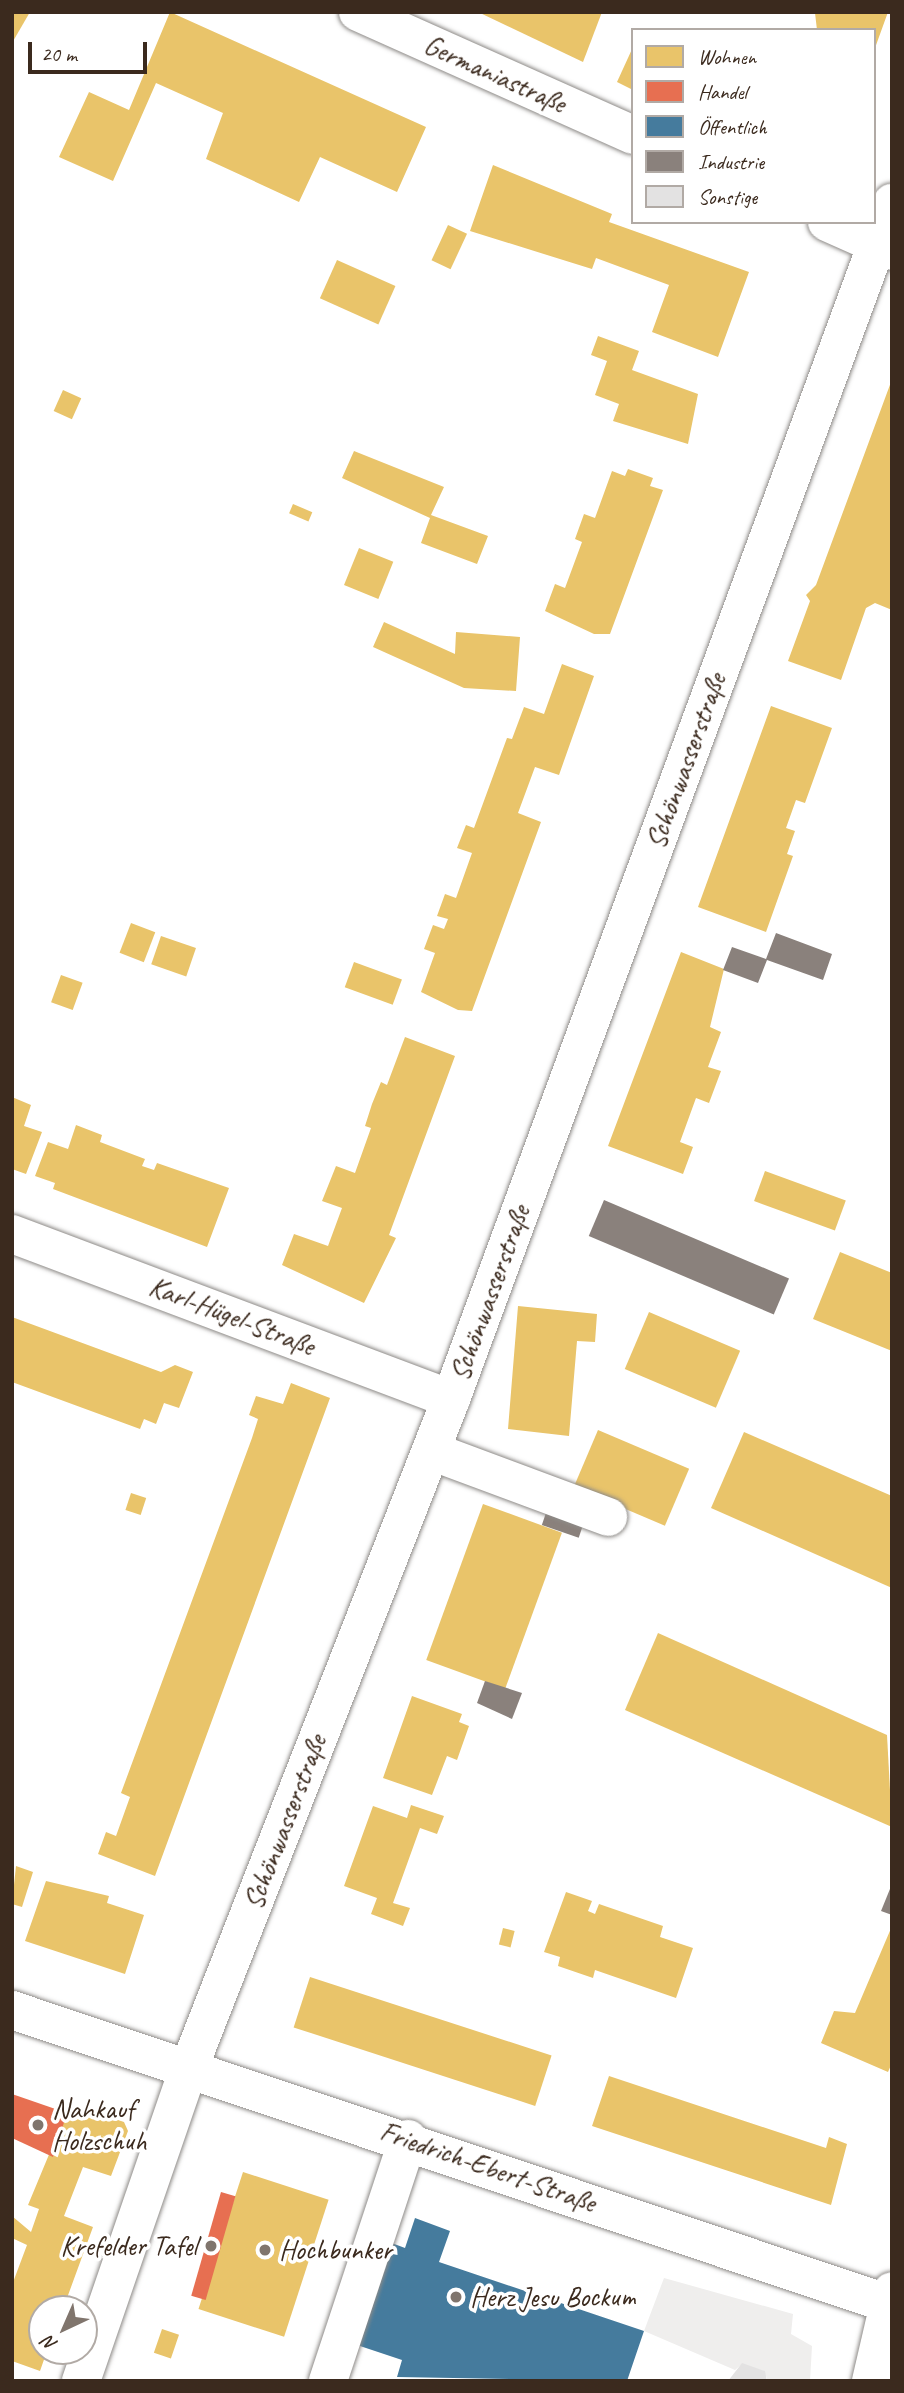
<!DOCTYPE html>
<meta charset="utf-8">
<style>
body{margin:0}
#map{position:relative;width:904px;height:2393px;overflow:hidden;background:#fff;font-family:Caveat,sans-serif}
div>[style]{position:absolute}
.green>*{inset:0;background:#efeeed}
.homes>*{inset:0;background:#e9c46a;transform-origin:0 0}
.shops>*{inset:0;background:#e76f51;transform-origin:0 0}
.public>*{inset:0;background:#457b9d}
.industry>*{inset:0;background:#8a817c;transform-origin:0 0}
.building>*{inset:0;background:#e3e2e2}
.roads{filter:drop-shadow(0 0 2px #8e8b88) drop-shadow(0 0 2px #8e8b88)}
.minor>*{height:38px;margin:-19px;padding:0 19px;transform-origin:19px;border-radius:19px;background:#fff}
.dots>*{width:19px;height:19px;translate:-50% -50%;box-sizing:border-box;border:4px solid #fff;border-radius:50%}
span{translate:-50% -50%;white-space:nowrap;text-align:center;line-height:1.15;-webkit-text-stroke:7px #fff;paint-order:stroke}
.street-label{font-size:28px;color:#3b2a1e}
.poi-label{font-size:28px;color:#3b2a1e}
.left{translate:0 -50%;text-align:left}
.right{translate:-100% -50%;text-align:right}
.frame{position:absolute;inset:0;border:14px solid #3b2a1e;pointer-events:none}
.legend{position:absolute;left:631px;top:28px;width:245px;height:196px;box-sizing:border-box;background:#fff;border:2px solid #b1aaa5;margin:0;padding:9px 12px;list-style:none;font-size:21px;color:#3b2a1e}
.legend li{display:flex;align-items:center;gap:14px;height:35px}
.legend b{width:35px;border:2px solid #b1aaa5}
.north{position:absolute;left:28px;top:2295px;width:70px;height:70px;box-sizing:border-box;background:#fff;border:2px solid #b1aaa5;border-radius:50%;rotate:224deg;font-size:19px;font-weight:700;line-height:28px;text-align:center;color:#3b2a1e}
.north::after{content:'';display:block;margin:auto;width:24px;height:32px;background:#80756d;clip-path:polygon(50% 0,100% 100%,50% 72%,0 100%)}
.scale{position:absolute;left:28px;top:42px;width:119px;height:32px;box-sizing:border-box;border:4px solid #3b2a1e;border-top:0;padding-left:9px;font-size:21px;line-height:24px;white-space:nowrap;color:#3b2a1e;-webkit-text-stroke:5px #fff;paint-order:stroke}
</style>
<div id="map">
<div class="green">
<div style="clip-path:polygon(664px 2278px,793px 2314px,791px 2334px,812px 2346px,810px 2381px,768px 2381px,764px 2371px,742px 2364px,735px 2370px,644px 2331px)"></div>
</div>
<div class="homes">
<div style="clip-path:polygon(12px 12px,30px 12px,12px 43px)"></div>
<div style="clip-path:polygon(170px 12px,426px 127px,397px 192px,320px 157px,299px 202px,206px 159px,223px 113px,156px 83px,113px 181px,59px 157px,89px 92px,129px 110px)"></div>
<div style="clip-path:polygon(478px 12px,602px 12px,583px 62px)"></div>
<div style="clip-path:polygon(827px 12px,888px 12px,875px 48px,874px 30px,817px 30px,815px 13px)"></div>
<div style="clip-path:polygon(633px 47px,633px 90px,617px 82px)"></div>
<div style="clip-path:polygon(493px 165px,612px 214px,609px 222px,749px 272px,718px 357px,652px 332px,669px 285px,596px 258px,592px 269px,470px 231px)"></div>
<div style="left:448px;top:225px;width:21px;height:39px;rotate:25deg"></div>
<div style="left:337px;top:260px;width:64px;height:42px;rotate:24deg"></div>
<div style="clip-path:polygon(598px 336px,639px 351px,632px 370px,698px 394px,688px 444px,613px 421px,619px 404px,595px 395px,607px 361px,591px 355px)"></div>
<div style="clip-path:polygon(891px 382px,892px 610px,875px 603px,866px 608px,841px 680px,788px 661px,810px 601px,806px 595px,816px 585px)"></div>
<div style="left:63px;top:390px;width:20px;height:23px;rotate:24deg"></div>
<div style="clip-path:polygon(354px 451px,444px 487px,431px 515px,488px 536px,477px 564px,421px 543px,430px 518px,342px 478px)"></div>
<div style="clip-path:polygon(628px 469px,653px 478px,650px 486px,663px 490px,610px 634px,594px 634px,545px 611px,555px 584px,565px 588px,582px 542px,575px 539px,584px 514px,595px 518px,612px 471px,625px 476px)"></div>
<div style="left:293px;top:504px;width:21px;height:10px;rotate:23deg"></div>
<div style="left:359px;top:548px;width:37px;height:40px;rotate:22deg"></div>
<div style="clip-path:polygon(384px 622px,455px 654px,456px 632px,520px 637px,516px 691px,464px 688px,373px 647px)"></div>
<div style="clip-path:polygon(562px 664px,594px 676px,559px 775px,535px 767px,518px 813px,541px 822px,472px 1011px,458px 1010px,421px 992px,435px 953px,424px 949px,433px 925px,444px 929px,448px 919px,437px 916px,445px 894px,456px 898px,472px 853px,457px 848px,466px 825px,474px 828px,507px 738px,512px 739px,524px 707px,544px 714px)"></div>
<div style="clip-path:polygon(771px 706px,832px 728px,805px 803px,796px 800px,786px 828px,795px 831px,787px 854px,793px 856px,766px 932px,698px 907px)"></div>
<div style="left:131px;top:923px;width:26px;height:32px;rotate:21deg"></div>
<div style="left:161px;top:936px;width:37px;height:30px;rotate:19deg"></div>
<div style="clip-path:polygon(681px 952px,724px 969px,710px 1027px,721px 1032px,708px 1067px,721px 1071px,709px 1103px,696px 1098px,680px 1142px,693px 1147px,683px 1174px,608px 1146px)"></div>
<div style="left:354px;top:962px;width:51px;height:27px;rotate:20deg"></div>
<div style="left:61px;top:975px;width:23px;height:29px;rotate:20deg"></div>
<div style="clip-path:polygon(405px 1037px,455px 1056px,389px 1235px,396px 1238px,364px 1303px,282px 1265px,294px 1234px,328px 1246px,342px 1208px,322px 1201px,336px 1166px,355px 1173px,371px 1128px,365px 1126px,372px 1104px,381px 1082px,387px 1085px)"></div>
<div style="clip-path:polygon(12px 1097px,31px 1105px,24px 1126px,42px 1132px,26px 1174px,12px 1169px)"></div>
<div style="clip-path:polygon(76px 1125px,102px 1135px,100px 1142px,145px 1159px,142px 1166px,154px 1170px,157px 1163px,229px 1188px,207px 1247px,53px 1189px,55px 1183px,35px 1176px,48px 1142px,68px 1149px)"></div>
<div style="left:765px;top:1171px;width:86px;height:32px;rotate:20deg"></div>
<div style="clip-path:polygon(840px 1252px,892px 1273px,892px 1351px,813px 1319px)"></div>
<div style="clip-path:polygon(518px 1306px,597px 1314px,595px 1342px,577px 1341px,569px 1436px,508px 1429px)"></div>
<div style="left:649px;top:1312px;width:99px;height:62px;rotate:23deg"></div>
<div style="clip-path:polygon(12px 1317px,161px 1372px,175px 1365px,193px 1372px,179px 1408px,164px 1403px,156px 1424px,144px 1419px,140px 1429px,12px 1382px)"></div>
<div style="clip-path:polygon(291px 1383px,330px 1398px,155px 1876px,98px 1854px,106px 1832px,116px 1836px,130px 1797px,121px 1793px,252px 1438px,258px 1419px,249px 1415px,256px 1396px,283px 1404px)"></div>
<div style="left:598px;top:1430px;width:99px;height:62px;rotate:23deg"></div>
<div style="clip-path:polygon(744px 1432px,892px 1496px,892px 1588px,711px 1508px)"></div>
<div style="left:131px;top:1493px;width:16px;height:18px;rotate:18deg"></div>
<div style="left:483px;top:1504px;width:84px;height:166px;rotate:20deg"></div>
<div style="clip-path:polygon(658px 1633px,887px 1735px,892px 1827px,625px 1710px)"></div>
<div style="clip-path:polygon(412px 1696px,462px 1714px,459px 1722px,469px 1726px,457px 1760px,447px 1756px,432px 1795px,383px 1778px)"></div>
<div style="clip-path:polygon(411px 1805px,444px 1816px,437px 1834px,420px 1828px,393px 1903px,410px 1908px,403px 1926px,371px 1914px,377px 1898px,344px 1886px,373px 1806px,407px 1818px)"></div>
<div style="clip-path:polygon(16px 1866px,33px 1872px,22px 1907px,12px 1904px)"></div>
<div style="clip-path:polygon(46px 1881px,109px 1896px,107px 1903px,144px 1915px,125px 1974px,25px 1941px)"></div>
<div style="clip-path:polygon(566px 1892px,592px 1901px,588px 1911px,595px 1914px,599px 1904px,663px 1926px,660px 1937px,693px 1948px,676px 1998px,595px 1970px,593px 1978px,558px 1966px,560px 1957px,544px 1952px)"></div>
<div style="clip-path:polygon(892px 1926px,892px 2063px,888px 2072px,821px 2043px,834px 2011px,855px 2013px)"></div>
<div style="left:503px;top:1928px;width:12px;height:17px;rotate:14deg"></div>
<div style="left:310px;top:1977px;width:254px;height:53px;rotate:18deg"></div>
<div style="clip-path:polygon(609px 2076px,826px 2148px,829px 2137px,847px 2144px,831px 2205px,592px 2126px)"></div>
<div style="clip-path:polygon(70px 2104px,124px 2122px,128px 2131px,111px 2176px,83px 2167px,64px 2216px,93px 2227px,63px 2309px,42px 2309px,42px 2351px,47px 2351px,40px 2371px,12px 2361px,12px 2285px,27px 2245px,12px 2238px,12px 2216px,31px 2232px,39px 2209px,28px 2205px)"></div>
<div style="left:243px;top:2172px;width:90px;height:144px;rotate:18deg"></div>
<div style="left:162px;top:2329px;width:18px;height:25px;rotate:19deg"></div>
</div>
<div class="shops">
<div style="clip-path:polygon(12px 2094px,67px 2113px,53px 2157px,12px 2138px)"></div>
<div style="left:221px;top:2192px;width:15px;height:108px;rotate:16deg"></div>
</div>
<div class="public">
<div style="clip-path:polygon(415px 2218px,450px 2231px,439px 2262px,644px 2331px,627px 2381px,397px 2377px,402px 2360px,354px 2344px,389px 2242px,405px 2248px)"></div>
</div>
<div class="industry">
<div style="clip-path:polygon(776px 933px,832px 954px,823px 980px,767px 960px,758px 983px,723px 970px,732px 947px,766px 959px)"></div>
<div style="left:604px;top:1200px;width:201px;height:39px;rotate:23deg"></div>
<div style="left:548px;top:1507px;width:39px;height:19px;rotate:19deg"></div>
<div style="clip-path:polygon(485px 1681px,522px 1693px,512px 1719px,477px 1703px)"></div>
<div style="clip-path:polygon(892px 1884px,892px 1915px,881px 1911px)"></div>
</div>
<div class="building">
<div style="clip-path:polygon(742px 2363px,765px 2371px,767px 2381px,728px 2381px)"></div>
</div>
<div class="roads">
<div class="minor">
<div style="left:358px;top:12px;width:301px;rotate:24.1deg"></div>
<div style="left:827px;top:222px;width:71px;rotate:24deg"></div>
<div style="left:12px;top:1234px;width:469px;rotate:20.6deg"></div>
<div style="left:431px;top:1451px;width:189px;rotate:20.4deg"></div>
<div style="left:12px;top:2010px;width:928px;rotate:18.53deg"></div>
<div style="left:81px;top:2381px;width:334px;rotate:-71deg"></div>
<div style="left:190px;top:2065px;width:715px;rotate:-68.6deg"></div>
<div style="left:451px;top:1399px;width:1275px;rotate:-69.76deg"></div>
<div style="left:328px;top:2381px;width:255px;rotate:-71.7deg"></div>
<div style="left:871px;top:2381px;width:92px;rotate:-76.9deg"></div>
</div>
</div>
<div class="dots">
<div style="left:38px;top:2125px;background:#80756d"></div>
<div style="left:211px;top:2246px;background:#80756d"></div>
<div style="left:265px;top:2250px;background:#80756d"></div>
<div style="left:456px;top:2297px;background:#80756d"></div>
</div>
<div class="street-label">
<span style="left:495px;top:74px;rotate:24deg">Germaniastraße</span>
<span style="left:686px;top:761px;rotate:-70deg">Schönwasserstraße</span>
<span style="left:490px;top:1293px;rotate:-70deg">Schönwasserstraße</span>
<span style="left:232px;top:1316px;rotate:21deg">Karl-Hügel-Straße</span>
<span style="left:285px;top:1822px;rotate:-69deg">Schönwasserstraße</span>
<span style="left:488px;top:2167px;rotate:19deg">Friedrich-Ebert-Straße</span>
</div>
<div class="poi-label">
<span class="left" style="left:52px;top:2125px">Nahkauf<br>Holzschuh</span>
<span class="right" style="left:197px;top:2246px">Krefelder Tafel</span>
<span class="left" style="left:279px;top:2250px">Hochbunker</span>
<span class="left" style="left:470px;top:2297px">Herz Jesu Bockum</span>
</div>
<div class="frame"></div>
<ul class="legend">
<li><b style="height:19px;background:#e9c46a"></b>Wohnen</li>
<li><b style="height:19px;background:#e76f51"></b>Handel</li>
<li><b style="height:19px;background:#457b9d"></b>Öffentlich</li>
<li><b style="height:19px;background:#8a817c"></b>Industrie</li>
<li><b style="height:19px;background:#e3e2e2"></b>Sonstige</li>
</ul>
<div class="north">N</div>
<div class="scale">20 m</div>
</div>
